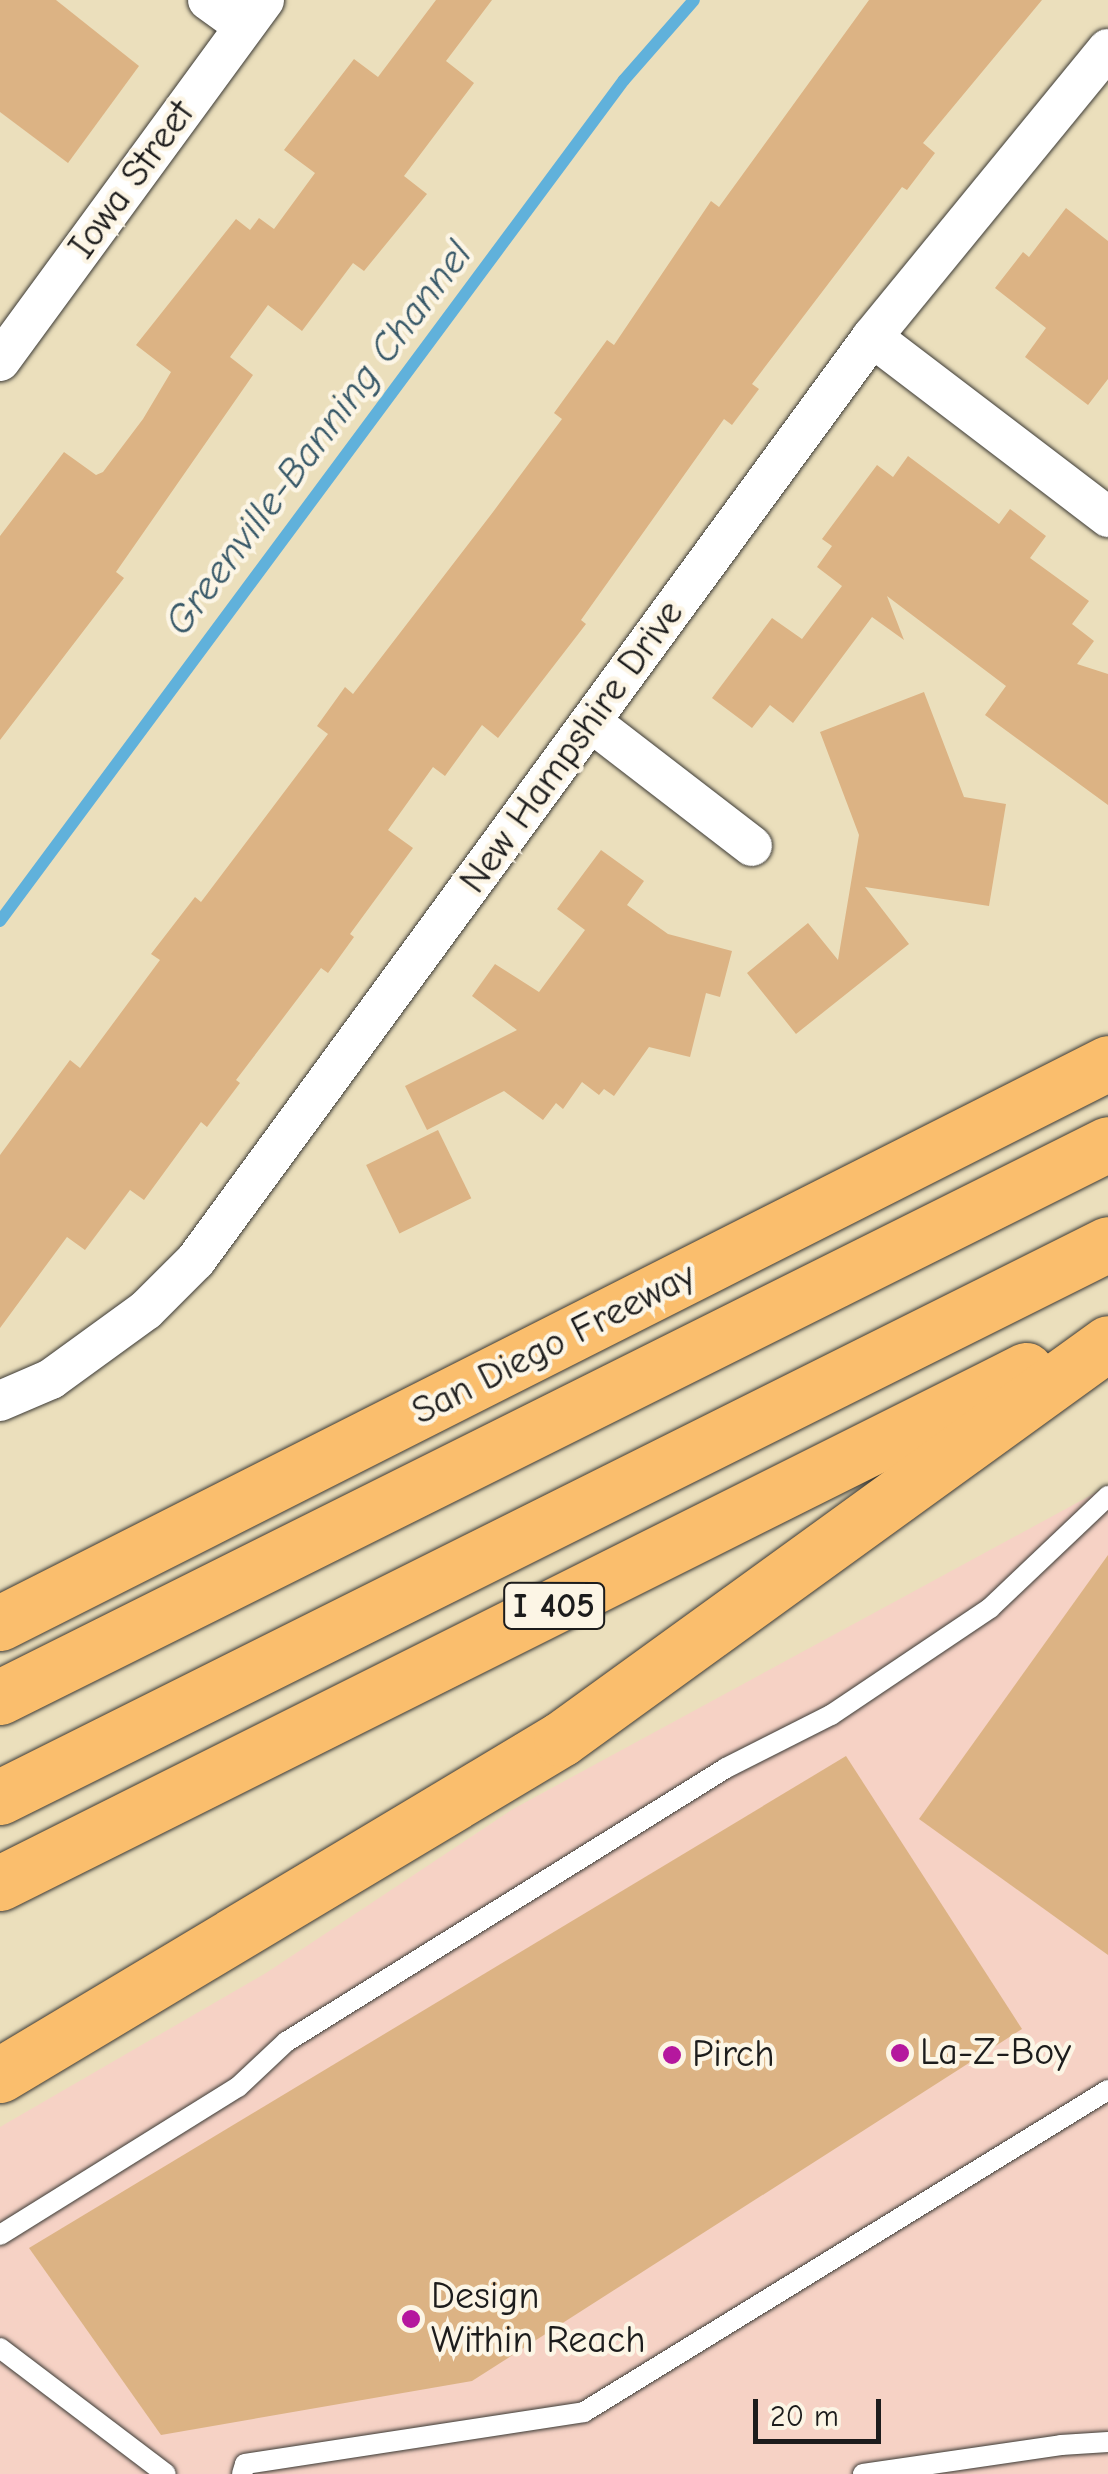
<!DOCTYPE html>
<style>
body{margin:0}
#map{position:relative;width:1108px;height:2474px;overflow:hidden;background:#ebdfbc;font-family:"Comic Neue",sans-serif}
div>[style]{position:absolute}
.built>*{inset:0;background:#f6d2c5}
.stream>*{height:12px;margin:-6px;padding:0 6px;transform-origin:6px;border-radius:6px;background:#60b1db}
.building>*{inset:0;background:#dcb384;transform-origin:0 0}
.roads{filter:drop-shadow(0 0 2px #3b3934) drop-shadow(0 0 2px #3b3934)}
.service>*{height:20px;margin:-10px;padding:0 10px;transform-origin:10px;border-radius:10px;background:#fff}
.minor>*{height:40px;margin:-20px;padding:0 20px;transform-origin:20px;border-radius:20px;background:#fff}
.motorway>*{height:55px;margin:-27.5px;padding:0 27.5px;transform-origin:27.5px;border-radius:27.5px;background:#fabe6d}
.dots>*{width:28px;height:28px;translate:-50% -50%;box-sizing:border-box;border:5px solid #fcf5e5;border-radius:50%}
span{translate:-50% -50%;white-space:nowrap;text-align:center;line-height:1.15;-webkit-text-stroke:9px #fcf5e5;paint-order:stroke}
.shield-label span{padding:2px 8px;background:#fcf5e5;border:2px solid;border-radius:8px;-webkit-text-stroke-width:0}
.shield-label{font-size:35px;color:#1c1c1c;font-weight:700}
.street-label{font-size:38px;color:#1c1c1c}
.poi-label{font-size:38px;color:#1c1c1c}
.left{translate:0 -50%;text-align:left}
.water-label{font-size:40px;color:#375868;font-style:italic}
.scale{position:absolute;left:753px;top:2399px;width:128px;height:45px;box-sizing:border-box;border:5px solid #1c1c1c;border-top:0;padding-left:12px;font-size:30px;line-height:35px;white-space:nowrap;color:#1c1c1c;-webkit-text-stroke:8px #fcf5e5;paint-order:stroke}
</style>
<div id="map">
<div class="built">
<div style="clip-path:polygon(1108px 1486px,1108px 2474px,0 2474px,0 2127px,266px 1973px,513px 1809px)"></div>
</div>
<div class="stream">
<div style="left:0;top:921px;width:1047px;rotate:-53.43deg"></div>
<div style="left:624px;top:80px;width:106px;rotate:-48.8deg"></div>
</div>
<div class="building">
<div style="clip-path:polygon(0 0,56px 0,139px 66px,68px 163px,0 112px)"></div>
<div style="clip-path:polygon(436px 0,492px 0,446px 61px,474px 83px,404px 176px,427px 194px,364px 271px,353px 263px,302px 331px,268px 305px,230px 357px,253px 375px,116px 572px,124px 578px,0 740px,0 536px,64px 452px,96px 475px,103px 472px,143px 419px,171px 372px,136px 345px,236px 219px,250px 230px,259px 218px,274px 229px,315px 173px,284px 150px,354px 59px,378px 77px)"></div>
<div style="clip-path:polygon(869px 0,1042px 0,923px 143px,935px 153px,907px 190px,902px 187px,752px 384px,759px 389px,732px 425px,724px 419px,581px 620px,586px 624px,498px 738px,482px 725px,445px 776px,433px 767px,388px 830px,413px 848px,350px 934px,354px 937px,328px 973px,321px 968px,236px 1080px,240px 1083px,207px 1127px,201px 1122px,144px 1200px,130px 1190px,85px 1250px,67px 1237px,0 1328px,0 1155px,70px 1060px,80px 1068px,160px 960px,151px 954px,195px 897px,201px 902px,328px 734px,317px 726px,345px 687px,353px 694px,493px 512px,562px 419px,554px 413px,607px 340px,614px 345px,711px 201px,719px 207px)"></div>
<div style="clip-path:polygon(1066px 208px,1108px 241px,1108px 379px,1088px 405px,1025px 357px,1046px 328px,995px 288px,1023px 252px,1029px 257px)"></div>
<div style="clip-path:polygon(908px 456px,999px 524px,1010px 509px,1046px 536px,1030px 558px,1089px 601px,1072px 624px,1094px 641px,1077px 664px,1108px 674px,1108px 805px,985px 715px,1006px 686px,887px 596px,904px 640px,872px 617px,793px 723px,770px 705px,752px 728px,712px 698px,772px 618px,802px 639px,842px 586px,817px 567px,832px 546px,822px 539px,877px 465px,893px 477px)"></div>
<div style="clip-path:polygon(924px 692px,964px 797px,1006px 804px,989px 906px,865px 887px,909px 944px,796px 1034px,747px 973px,808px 923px,838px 960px,859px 835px,820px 732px)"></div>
<div style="clip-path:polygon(601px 850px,644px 881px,627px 905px,668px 934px,732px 951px,720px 997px,706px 993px,690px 1057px,649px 1047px,614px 1096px,604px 1089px,599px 1095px,582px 1082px,563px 1109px,556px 1103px,543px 1120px,504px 1091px,427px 1130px,405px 1086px,517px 1030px,472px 996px,495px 964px,539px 992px,585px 930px,557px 909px)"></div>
<div style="left:438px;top:1130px;width:76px;height:80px;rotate:64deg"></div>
<div style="clip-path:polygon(1108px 1555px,1108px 1955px,919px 1819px)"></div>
<div style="clip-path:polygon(846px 1756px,1022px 2029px,472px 2381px,161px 2435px,29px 2248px)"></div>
</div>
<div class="roads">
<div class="service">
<div style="left:0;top:2235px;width:280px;rotate:-31.9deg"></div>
<div style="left:238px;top:2087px;width:66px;rotate:-43.2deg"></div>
<div style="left:286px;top:2042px;width:518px;rotate:-31.91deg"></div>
<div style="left:726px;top:1768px;width:118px;rotate:-26.8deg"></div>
<div style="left:831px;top:1715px;width:192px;rotate:-33.9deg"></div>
<div style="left:990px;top:1608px;width:163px;rotate:-43.5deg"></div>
<div style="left:0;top:2348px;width:208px;rotate:37.2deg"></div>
<div style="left:242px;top:2474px;width:10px;rotate:-73deg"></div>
<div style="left:245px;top:2464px;width:343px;rotate:-8.7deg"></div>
<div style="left:584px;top:2412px;width:615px;rotate:-31.57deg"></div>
<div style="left:863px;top:2474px;width:200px;rotate:-8.3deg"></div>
<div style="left:1061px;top:2445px;width:47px;rotate:-3.7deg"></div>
</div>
<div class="minor">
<div style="left:208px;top:0;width:44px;rotate:35.8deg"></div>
<div style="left:872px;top:337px;width:297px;rotate:37.3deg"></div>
<div style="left:0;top:361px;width:447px;rotate:-53.8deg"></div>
<div style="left:591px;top:722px;width:203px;rotate:37.6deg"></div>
<div style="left:0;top:1401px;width:56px;rotate:-23.3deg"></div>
<div style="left:51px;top:1379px;width:117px;rotate:-36deg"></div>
<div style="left:146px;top:1310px;width:71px;rotate:-45deg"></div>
<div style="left:196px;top:1260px;width:1144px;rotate:-53.78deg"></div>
<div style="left:872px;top:337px;width:372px;rotate:-50.7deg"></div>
</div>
<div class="motorway">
<div style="left:0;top:1623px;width:1241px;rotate:-26.81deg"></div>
<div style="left:0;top:1697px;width:1238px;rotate:-26.52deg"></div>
<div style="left:0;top:1797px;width:1238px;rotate:-26.52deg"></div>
<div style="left:0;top:1883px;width:1147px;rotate:-26.57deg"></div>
<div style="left:0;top:2075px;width:654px;rotate:-30.92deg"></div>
<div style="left:561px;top:1739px;width:675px;rotate:-35.9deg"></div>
</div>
</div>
<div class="dots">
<div style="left:900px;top:2053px;background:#b5179e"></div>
<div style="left:672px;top:2055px;background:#b5179e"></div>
<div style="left:411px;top:2319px;background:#b5179e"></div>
</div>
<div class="shield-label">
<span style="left:554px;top:1606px">I 405</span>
</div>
<div class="street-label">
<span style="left:132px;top:180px;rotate:-54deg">Iowa Street</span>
<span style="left:572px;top:747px;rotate:-54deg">New Hampshire Drive</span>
<span style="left:554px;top:1344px;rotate:-27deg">San Diego Freeway</span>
</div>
<div class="poi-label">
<span class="left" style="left:920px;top:2053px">La-Z-Boy</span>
<span class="left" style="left:692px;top:2055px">Pirch</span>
<span class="left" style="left:431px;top:2319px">Design<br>Within Reach</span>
</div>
<div class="water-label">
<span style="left:318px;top:438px;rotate:-53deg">Greenville-Banning Channel</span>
</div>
<div class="scale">20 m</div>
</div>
